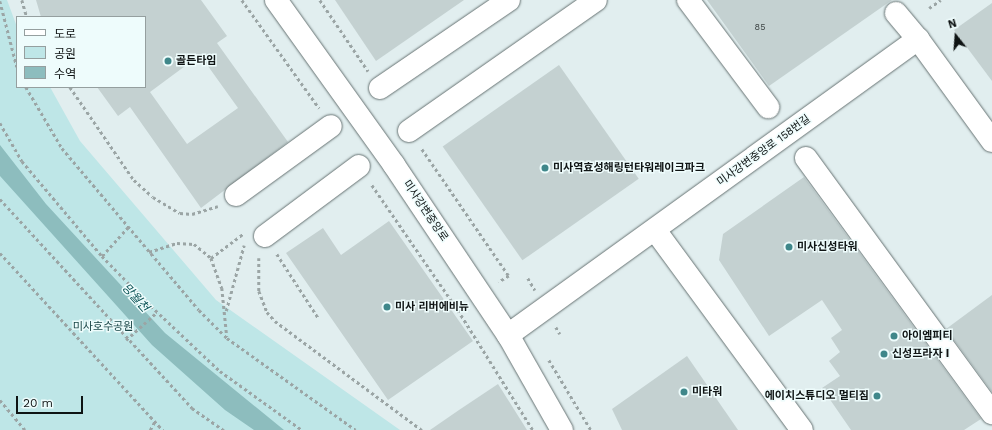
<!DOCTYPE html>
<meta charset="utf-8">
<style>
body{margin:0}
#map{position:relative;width:992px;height:430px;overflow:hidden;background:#e1eeef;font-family:"Work Sans","Noto Sans KR",sans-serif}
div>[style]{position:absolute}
.green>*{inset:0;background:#bee6e7}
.water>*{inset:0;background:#8dbdbe}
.building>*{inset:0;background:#c4d1d1;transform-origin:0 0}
.path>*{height:2.5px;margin-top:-1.25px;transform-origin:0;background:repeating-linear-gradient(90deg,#9ba5a5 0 3px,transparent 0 6px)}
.roads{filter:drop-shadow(0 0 1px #677373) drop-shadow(0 0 1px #677373)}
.minor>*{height:22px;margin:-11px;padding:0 11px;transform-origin:11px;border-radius:11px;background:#fff}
.dots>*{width:11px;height:11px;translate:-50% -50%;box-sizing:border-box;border:2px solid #eefcfc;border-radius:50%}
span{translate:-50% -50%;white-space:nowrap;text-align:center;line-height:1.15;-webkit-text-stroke:3px #eefcfc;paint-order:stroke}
.number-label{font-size:9px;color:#3c4343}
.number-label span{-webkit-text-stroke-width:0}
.poi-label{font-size:11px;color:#0f1414;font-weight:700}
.left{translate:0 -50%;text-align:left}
.right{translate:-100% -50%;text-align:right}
.street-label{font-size:11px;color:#0f1414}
.park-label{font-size:11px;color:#174445}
.water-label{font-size:12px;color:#054e51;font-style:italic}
.legend{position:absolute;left:16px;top:16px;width:130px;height:72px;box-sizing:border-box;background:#eefcfc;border:1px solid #959f9f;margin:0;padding:5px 7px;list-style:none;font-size:12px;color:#0f1414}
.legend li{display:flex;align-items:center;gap:8px;height:20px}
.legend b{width:20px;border:1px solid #959f9f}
.north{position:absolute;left:936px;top:16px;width:40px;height:40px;-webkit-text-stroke:3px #eefcfc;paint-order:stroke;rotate:343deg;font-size:11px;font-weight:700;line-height:16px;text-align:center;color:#0f1414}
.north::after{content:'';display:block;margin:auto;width:14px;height:18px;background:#0f1414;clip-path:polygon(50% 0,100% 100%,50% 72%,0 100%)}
.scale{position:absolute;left:16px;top:396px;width:67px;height:18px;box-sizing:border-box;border:2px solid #0f1414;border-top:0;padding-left:5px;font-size:12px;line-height:14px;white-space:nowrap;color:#0f1414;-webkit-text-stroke:3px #eefcfc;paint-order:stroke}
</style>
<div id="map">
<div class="green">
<div style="clip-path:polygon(0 0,7px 0,17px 27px,17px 87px,50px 87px,80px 141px,216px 300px,400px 430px,0 430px)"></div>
</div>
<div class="water">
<div style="clip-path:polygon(0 145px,46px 204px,165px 333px,284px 430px,254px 430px,225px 410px,152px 345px,0 176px)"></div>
</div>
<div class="building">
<div style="clip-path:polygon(evenodd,36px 0,201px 0,227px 36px,217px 43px,288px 142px,201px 208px,130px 107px,118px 116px,97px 87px,145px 87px,145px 17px,41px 17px,36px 0,200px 55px,238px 108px,187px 144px,150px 92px,200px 55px)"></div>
<div style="clip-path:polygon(335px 0,464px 0,376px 61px)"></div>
<div style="clip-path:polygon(707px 0,892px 0,769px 86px)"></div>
<div style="clip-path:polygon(992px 3px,992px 81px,954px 30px)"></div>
<div style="left:559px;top:65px;width:139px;height:142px;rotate:55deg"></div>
<div style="clip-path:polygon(804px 177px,981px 419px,964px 430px,851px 430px,822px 388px,840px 376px,829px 361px,840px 352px,831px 338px,842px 330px,822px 300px,769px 336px,719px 260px,723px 234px)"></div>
<div style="clip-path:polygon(389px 221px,473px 341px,388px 400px,286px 253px,323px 228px,341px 255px)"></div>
<div style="clip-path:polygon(992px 295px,992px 392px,946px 329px)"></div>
<div style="clip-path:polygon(687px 356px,738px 430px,622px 430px,612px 409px)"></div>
<div style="clip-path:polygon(498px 384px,527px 430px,430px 430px,459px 410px)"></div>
</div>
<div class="path">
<div style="left:22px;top:0;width:18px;rotate:74deg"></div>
<div style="left:242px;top:0;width:133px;rotate:54.5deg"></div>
<div style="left:320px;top:0;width:86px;rotate:55.9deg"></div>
<div style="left:0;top:1px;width:68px;rotate:75.6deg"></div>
<div style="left:929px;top:8px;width:14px;rotate:-34deg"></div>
<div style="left:26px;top:87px;width:71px;rotate:59.5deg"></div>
<div style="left:62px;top:148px;width:212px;rotate:49.8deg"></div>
<div style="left:199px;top:310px;width:40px;rotate:45deg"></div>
<div style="left:227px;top:338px;width:158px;rotate:35.5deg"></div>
<div style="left:70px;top:87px;width:113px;rotate:55.5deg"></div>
<div style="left:134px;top:180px;width:25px;rotate:42deg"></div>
<div style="left:153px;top:197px;width:31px;rotate:31deg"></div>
<div style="left:180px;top:213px;width:12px;rotate:5deg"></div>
<div style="left:192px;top:214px;width:27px;rotate:-17deg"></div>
<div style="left:0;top:123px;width:44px;rotate:59.9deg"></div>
<div style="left:22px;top:161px;width:124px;rotate:49.9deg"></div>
<div style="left:102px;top:256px;width:70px;rotate:45.6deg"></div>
<div style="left:151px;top:306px;width:95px;rotate:43.3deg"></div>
<div style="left:220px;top:371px;width:101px;rotate:35.7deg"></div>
<div style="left:422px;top:149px;width:154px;rotate:55.6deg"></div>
<div style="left:509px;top:276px;width:12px;rotate:149deg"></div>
<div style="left:372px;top:185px;width:152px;rotate:55.5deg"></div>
<div style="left:458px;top:310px;width:142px;rotate:58deg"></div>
<div style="left:0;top:199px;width:284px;rotate:47.4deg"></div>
<div style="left:192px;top:408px;width:39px;rotate:35deg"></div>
<div style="left:149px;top:252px;width:29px;rotate:-18deg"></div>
<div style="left:177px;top:243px;width:17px;rotate:3deg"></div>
<div style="left:194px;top:244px;width:22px;rotate:39deg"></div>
<div style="left:211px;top:258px;width:32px;rotate:70deg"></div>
<div style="left:222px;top:288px;width:49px;rotate:84.2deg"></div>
<div style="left:0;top:253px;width:241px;rotate:47.4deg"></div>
<div style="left:277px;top:254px;width:77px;rotate:57.1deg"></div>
<div style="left:102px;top:256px;width:39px;rotate:-48deg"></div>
<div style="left:211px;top:258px;width:40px;rotate:-37deg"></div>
<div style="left:259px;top:258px;width:33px;rotate:90deg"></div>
<div style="left:259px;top:291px;width:22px;rotate:69deg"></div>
<div style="left:267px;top:312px;width:12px;rotate:48deg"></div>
<div style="left:275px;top:321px;width:183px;rotate:36.6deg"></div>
<div style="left:528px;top:278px;width:14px;rotate:60deg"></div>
<div style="left:226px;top:311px;width:68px;rotate:-74.7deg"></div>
<div style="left:556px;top:327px;width:8px;rotate:60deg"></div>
<div style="left:126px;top:340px;width:42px;rotate:-42.1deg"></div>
<div style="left:549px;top:360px;width:82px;rotate:59deg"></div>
<div style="left:0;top:400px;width:39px;rotate:50deg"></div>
<div style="left:150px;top:430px;width:10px;rotate:-61deg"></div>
</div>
<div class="roads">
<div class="minor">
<div style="left:276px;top:0;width:203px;rotate:54.4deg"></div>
<div style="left:394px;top:165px;width:205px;rotate:56.2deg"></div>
<div style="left:508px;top:335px;width:109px;rotate:60.4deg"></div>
<div style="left:688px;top:0;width:134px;rotate:53.2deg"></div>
<div style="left:896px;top:13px;width:34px;rotate:50deg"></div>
<div style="left:380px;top:88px;width:156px;rotate:-34.3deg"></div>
<div style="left:409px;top:131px;width:228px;rotate:-35deg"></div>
<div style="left:806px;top:158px;width:316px;rotate:53.9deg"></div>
<div style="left:236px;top:195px;width:117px;rotate:-36deg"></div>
<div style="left:655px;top:230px;width:248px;rotate:53.7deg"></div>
<div style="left:265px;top:236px;width:117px;rotate:-36.7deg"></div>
<div style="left:508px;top:335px;width:506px;rotate:-35.83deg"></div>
<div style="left:918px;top:39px;width:126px;rotate:54deg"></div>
</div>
</div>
<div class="dots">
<div style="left:168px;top:61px;background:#3f878a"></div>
<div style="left:545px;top:168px;background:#3f878a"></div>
<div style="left:789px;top:247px;background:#3f878a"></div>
<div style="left:387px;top:307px;background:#3f878a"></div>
<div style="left:894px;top:336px;background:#3f878a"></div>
<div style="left:884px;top:354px;background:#3f878a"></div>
<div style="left:684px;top:392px;background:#3f878a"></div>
<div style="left:877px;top:396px;background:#3f878a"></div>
</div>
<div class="number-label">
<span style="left:760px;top:27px">85</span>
</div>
<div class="poi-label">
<span class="left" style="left:176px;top:61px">골든타임</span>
<span class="left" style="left:553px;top:168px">미사역효성해링턴타워레이크파크</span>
<span class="left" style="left:797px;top:247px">미사신성타워</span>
<span class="left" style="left:395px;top:307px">미사 리버에비뉴</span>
<span class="left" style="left:902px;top:336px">아이엠피티</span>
<span class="left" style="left:892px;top:354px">신성프라자 I</span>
<span class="left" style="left:692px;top:392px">미타워</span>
<span class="right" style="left:869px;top:396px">에이치스튜디오 멀티짐</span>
</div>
<div class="street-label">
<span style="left:764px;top:151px;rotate:-36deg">미사강변중앙로 158번길</span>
<span style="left:425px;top:211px;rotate:56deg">미사강변중앙로</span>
</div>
<div class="park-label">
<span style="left:103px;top:327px">미사호수공원</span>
</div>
<div class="water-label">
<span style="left:135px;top:298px;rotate:48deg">망월천</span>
</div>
<ul class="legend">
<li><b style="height:5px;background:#fff"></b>도로</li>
<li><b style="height:11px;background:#bee6e7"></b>공원</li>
<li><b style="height:11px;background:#8dbdbe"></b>수역</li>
</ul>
<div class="north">N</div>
<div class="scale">20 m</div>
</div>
